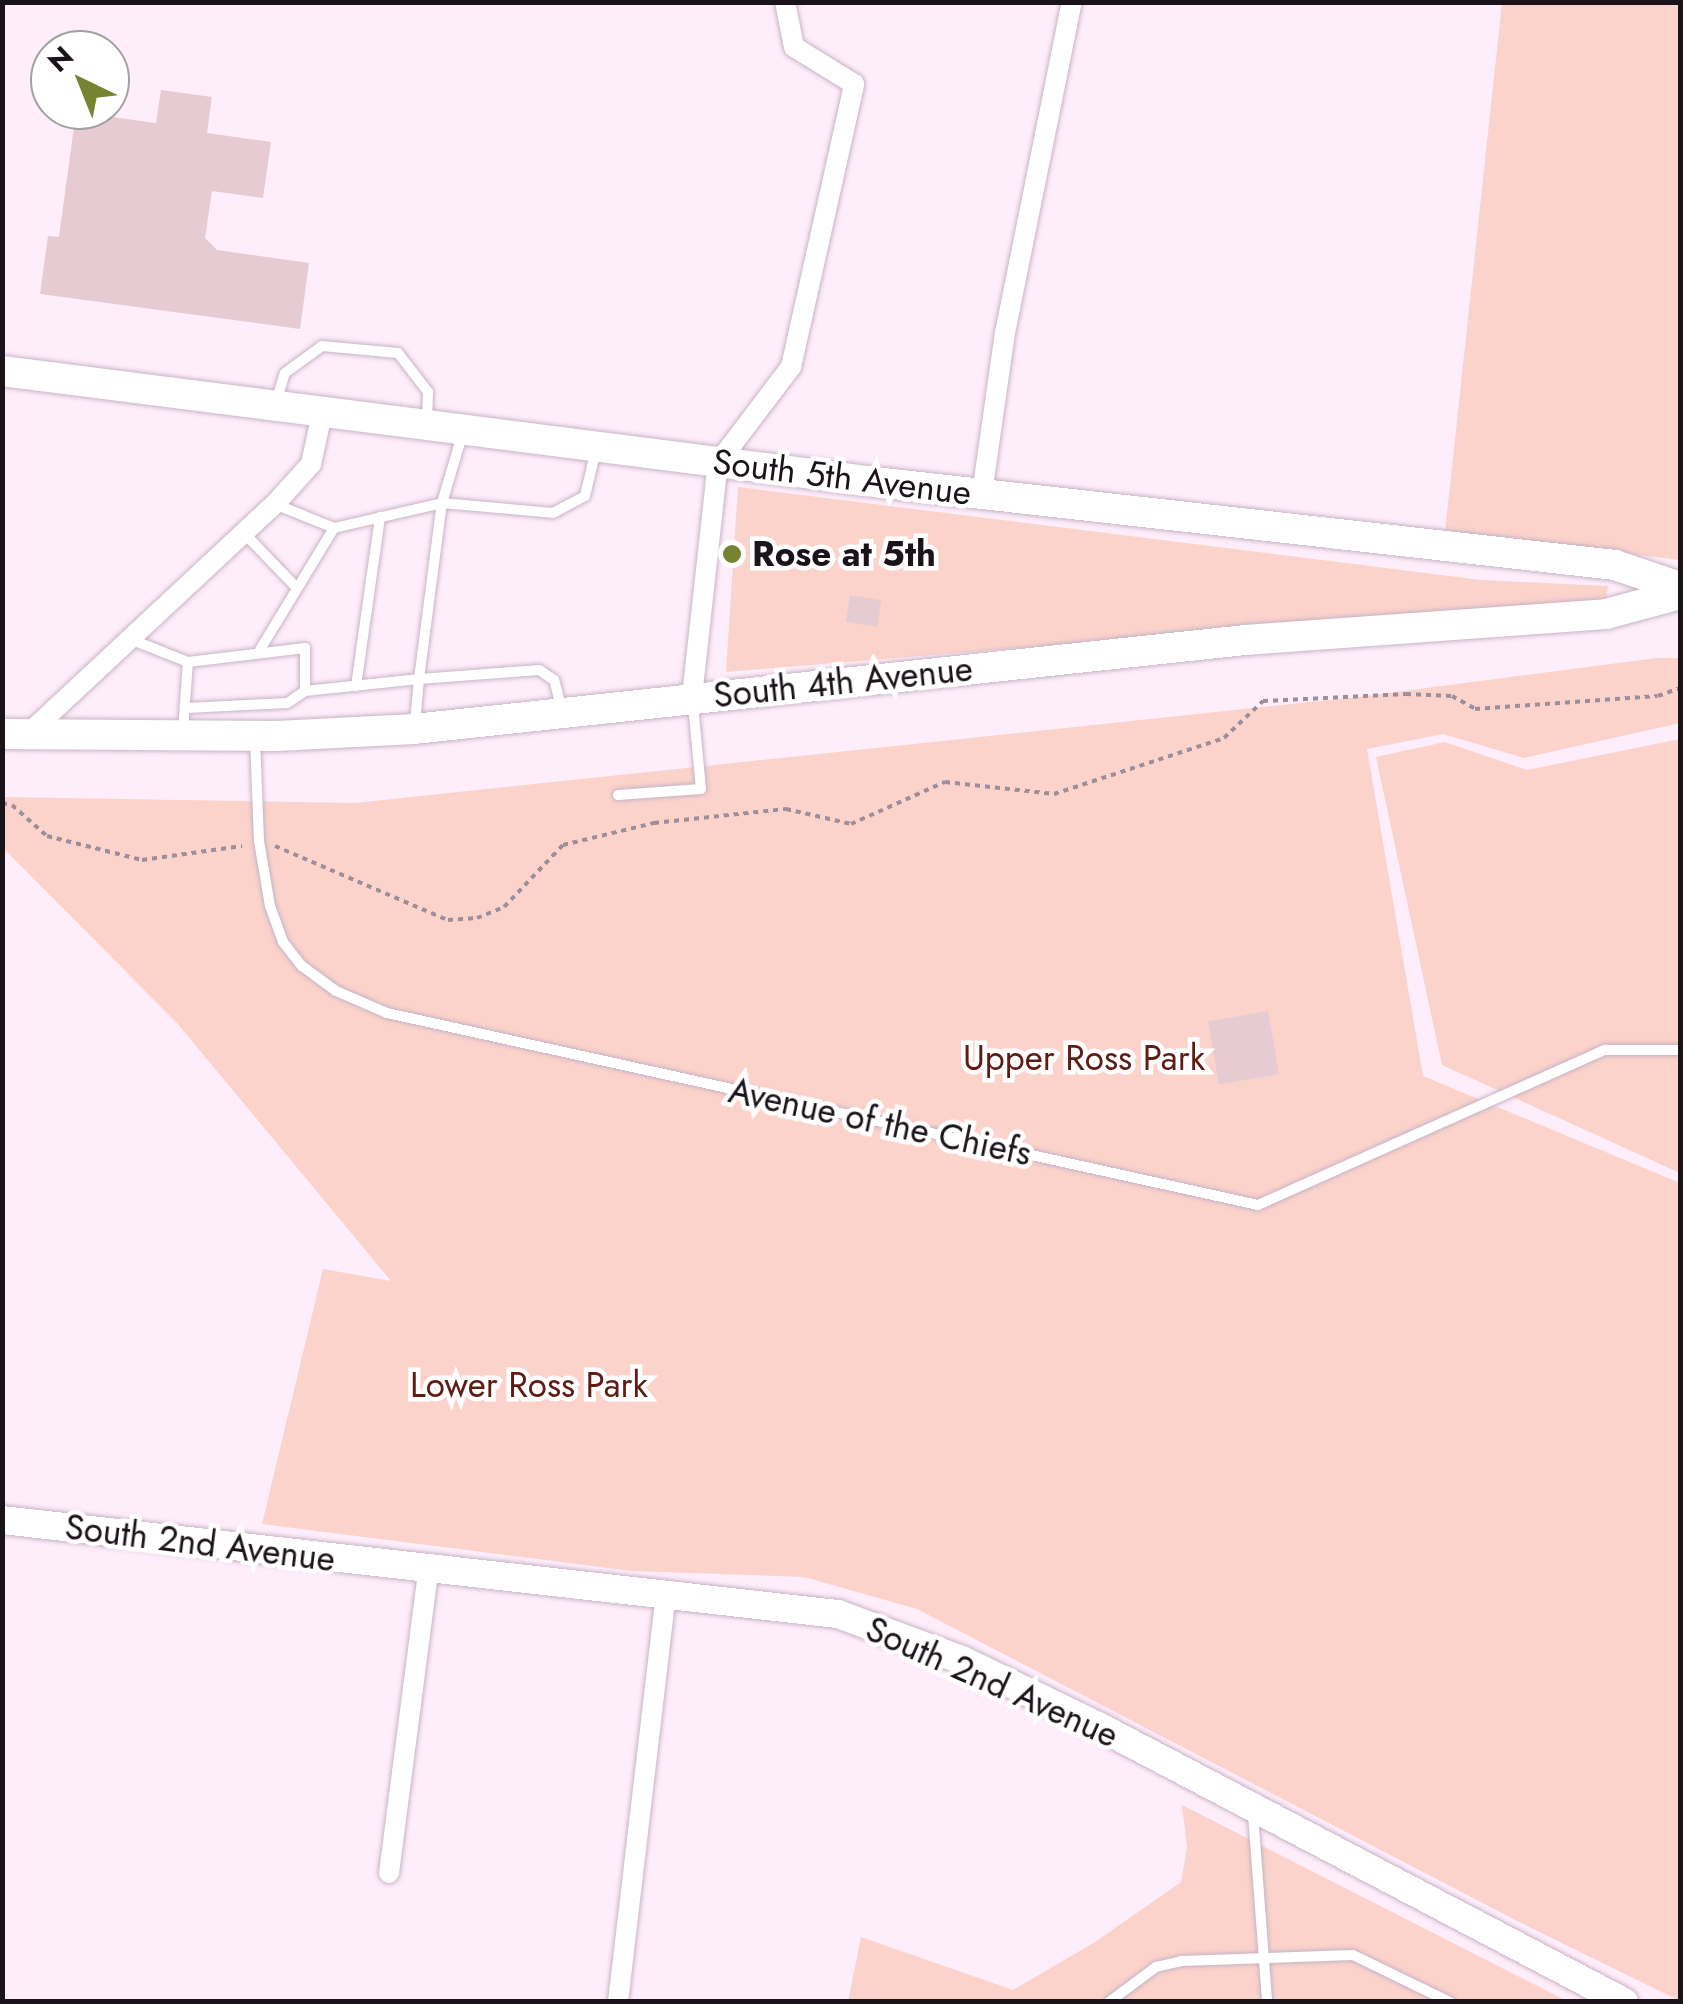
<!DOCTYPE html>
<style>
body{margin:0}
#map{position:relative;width:1683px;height:2004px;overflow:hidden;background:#feedfb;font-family:Jost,sans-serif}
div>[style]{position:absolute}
.green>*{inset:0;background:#fcd3cb}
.building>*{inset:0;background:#e6cbd2;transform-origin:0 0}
.path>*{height:4px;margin-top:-2px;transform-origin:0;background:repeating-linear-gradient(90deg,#9c8f9a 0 5px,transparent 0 10px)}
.roads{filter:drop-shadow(0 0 2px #c8b4c5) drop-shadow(0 0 2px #c8b4c5)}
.lane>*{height:10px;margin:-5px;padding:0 5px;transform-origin:5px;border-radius:5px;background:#fff}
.street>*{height:20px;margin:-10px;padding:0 10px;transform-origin:10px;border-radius:10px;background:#fff}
.secondary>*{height:28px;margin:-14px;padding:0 14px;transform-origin:14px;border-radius:14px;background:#fff}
.primary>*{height:30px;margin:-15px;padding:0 15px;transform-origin:15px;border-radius:15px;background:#fff}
.dots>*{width:28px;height:28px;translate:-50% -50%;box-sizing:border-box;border:5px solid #fff;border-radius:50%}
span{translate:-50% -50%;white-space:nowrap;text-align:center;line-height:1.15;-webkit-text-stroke:9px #fff;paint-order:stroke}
.street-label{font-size:35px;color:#1a1319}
.poi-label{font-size:35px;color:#1a1319;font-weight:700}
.left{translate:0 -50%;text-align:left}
.park-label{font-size:35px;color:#5e1c14}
.frame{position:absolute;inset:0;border:5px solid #1a1319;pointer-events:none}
.north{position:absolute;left:30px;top:30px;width:100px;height:100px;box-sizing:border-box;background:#fff;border:2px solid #a3a1a3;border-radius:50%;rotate:317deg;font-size:28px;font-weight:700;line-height:40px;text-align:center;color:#1a1319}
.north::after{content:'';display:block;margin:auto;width:35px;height:45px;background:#768331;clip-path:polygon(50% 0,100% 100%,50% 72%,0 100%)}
</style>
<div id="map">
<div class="green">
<div style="clip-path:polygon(1502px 3px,1680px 3px,1680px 560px,1445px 532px)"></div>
<div style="clip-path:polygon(738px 487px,1481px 580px,1608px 586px,1606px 600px,726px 672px)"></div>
<div style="clip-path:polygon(1657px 658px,1680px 658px,1680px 723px,1524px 758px,1443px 734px,1367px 749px,1423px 1076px,1680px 1183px,1680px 2001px,1521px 1923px,917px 1609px,804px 1577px,632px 1571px,262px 1524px,323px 1269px,391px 1281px,177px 1023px,3px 848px,3px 797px,355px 803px,1358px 697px)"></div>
<div style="clip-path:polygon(1680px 739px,1680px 1173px,1442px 1065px,1376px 757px,1445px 742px,1527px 770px)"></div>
<div style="clip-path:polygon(1182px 1805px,1567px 2001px,848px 2002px,861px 1937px,1013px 1990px,1095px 1942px,1181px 1882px,1187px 1847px)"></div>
</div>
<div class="building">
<div style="clip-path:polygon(161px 90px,212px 97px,207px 133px,271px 142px,263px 198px,212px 191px,205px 238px,217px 250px,309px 263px,300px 329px,40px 294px,48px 236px,59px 237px,76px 112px,156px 123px)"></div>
<div style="left:850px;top:595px;width:32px;height:27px;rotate:9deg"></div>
<div style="left:1268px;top:1011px;width:64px;height:61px;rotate:80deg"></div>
</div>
<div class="path">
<div style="left:2px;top:803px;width:10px;rotate:11deg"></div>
<div style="left:12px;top:805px;width:47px;rotate:41.5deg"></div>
<div style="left:47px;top:836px;width:98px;rotate:14.2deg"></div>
<div style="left:142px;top:860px;width:101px;rotate:-8deg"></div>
<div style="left:275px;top:846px;width:188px;rotate:23.2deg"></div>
<div style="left:448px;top:920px;width:29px;rotate:-4deg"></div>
<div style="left:477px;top:918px;width:29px;rotate:-22deg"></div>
<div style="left:504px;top:907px;width:86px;rotate:-46.4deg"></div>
<div style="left:563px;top:845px;width:94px;rotate:-13.6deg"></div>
<div style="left:654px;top:823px;width:133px;rotate:-6.1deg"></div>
<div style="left:786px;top:809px;width:67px;rotate:13deg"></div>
<div style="left:851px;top:824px;width:103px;rotate:-24.1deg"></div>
<div style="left:945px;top:782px;width:110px;rotate:6.3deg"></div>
<div style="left:1054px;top:794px;width:179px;rotate:-18.2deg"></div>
<div style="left:1224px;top:738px;width:54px;rotate:-43.5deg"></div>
<div style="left:1263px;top:701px;width:143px;rotate:-2.8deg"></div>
<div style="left:1406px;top:694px;width:46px;rotate:2.5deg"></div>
<div style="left:1452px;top:696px;width:26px;rotate:29deg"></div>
<div style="left:1475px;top:709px;width:183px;rotate:-4.1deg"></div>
<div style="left:1658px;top:696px;width:23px;rotate:-20deg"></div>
</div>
<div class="roads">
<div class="lane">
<div style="left:276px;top:402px;width:30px;rotate:-73deg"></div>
<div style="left:285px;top:373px;width:46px;rotate:-36.1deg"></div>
<div style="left:322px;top:346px;width:76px;rotate:5.3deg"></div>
<div style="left:398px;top:353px;width:49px;rotate:52.4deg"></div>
<div style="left:428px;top:392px;width:31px;rotate:92deg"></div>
<div style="left:275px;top:504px;width:64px;rotate:22.1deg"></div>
<div style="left:334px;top:528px;width:111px;rotate:-13deg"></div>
<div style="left:442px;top:503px;width:74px;rotate:-73.5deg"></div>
<div style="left:244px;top:533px;width:76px;rotate:46.1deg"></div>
<div style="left:130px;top:639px;width:62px;rotate:21.6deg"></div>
<div style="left:188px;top:662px;width:118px;rotate:-6.8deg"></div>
<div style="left:305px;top:648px;width:43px;rotate:90deg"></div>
<div style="left:305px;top:691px;width:22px;rotate:146deg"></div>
<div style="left:287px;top:703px;width:101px;rotate:177.2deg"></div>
<div style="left:258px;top:653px;width:146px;rotate:-58.7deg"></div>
<div style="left:356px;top:686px;width:171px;rotate:-81.9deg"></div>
<div style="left:305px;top:691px;width:115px;rotate:-6deg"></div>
<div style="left:419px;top:679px;width:44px;rotate:95.2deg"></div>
<div style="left:562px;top:711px;width:32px;rotate:-104deg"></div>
<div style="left:554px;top:680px;width:18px;rotate:-146deg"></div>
<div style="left:539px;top:670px;width:120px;rotate:175.7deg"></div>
<div style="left:419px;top:679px;width:177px;rotate:-82.6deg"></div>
<div style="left:442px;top:503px;width:111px;rotate:5.1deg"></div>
<div style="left:553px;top:513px;width:36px;rotate:-28deg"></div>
<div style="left:585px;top:496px;width:48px;rotate:-76.8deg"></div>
<div style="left:183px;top:731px;width:69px;rotate:-85.9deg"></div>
<div style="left:255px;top:737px;width:104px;rotate:87.8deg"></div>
<div style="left:259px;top:841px;width:66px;rotate:80.4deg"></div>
<div style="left:270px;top:906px;width:38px;rotate:70deg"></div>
<div style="left:283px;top:942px;width:31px;rotate:52deg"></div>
<div style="left:302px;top:966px;width:42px;rotate:36.3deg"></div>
<div style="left:336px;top:991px;width:56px;rotate:23.3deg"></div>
<div style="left:387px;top:1013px;width:892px;rotate:12.43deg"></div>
<div style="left:1258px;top:1205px;width:380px;rotate:-24.1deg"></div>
<div style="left:1605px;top:1050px;width:75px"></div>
<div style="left:618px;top:795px;width:83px;rotate:-4.1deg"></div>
<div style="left:701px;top:789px;width:85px;rotate:-95.4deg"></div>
<div style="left:1253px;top:1814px;width:189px;rotate:85.7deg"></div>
<div style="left:1109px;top:2002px;width:59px;rotate:-36.7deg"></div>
<div style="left:1156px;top:1967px;width:26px;rotate:-13deg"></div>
<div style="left:1181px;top:1961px;width:172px;rotate:-2deg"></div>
<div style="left:1353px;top:1955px;width:108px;rotate:25.9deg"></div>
</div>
<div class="street">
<div style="left:982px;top:494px;width:163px;rotate:-81.9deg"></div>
<div style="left:1005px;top:333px;width:338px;rotate:-78.6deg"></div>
<div style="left:692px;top:697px;width:235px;rotate:-83.7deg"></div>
<div style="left:718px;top:463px;width:121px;rotate:-52.8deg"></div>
<div style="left:791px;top:367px;width:290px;rotate:-77.4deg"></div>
<div style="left:854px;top:84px;width:70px;rotate:-148.3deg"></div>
<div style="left:794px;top:47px;width:46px;rotate:-101.3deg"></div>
<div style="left:27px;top:735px;width:339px;rotate:-43deg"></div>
<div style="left:275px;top:504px;width:54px;rotate:-48deg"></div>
<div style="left:311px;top:464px;width:51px;rotate:-77.6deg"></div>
<div style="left:389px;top:1873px;width:309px;rotate:-82.6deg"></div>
<div style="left:618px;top:2002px;width:410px;rotate:-83.3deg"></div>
</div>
<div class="secondary">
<div style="left:2px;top:1520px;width:841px;rotate:6.42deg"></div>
<div style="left:838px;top:1614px;width:132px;rotate:20.4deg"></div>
<div style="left:962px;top:1660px;width:151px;rotate:25.9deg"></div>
<div style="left:1098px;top:1726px;width:594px;rotate:27.69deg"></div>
</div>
<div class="primary">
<div style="left:2px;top:371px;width:889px;rotate:7.24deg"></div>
<div style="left:884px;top:483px;width:736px;rotate:6.4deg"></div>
<div style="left:1615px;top:565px;width:69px;rotate:18.7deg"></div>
<div style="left:2px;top:734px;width:275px;rotate:0.4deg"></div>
<div style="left:277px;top:736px;width:137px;rotate:-2.9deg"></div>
<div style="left:414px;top:729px;width:836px;rotate:-6.11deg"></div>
<div style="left:1245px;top:640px;width:362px;rotate:-4.1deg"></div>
<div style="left:1606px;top:614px;width:77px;rotate:-15.1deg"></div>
</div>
</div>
<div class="dots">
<div style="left:732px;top:554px;background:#768331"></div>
</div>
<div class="street-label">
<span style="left:842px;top:477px;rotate:7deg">South 5th Avenue</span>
<span style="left:843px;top:682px;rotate:-6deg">South 4th Avenue</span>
<span style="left:880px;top:1122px;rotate:12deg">Avenue of the Chiefs</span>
<span style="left:200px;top:1543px;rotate:7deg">South 2nd Avenue</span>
<span style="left:992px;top:1682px;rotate:24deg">South 2nd Avenue</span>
</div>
<div class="poi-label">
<span class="left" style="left:752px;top:554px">Rose at 5th</span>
</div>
<div class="park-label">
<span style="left:1084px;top:1058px">Upper Ross Park</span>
<span style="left:529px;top:1385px">Lower Ross Park</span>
</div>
<div class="frame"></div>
<div class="north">N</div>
</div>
